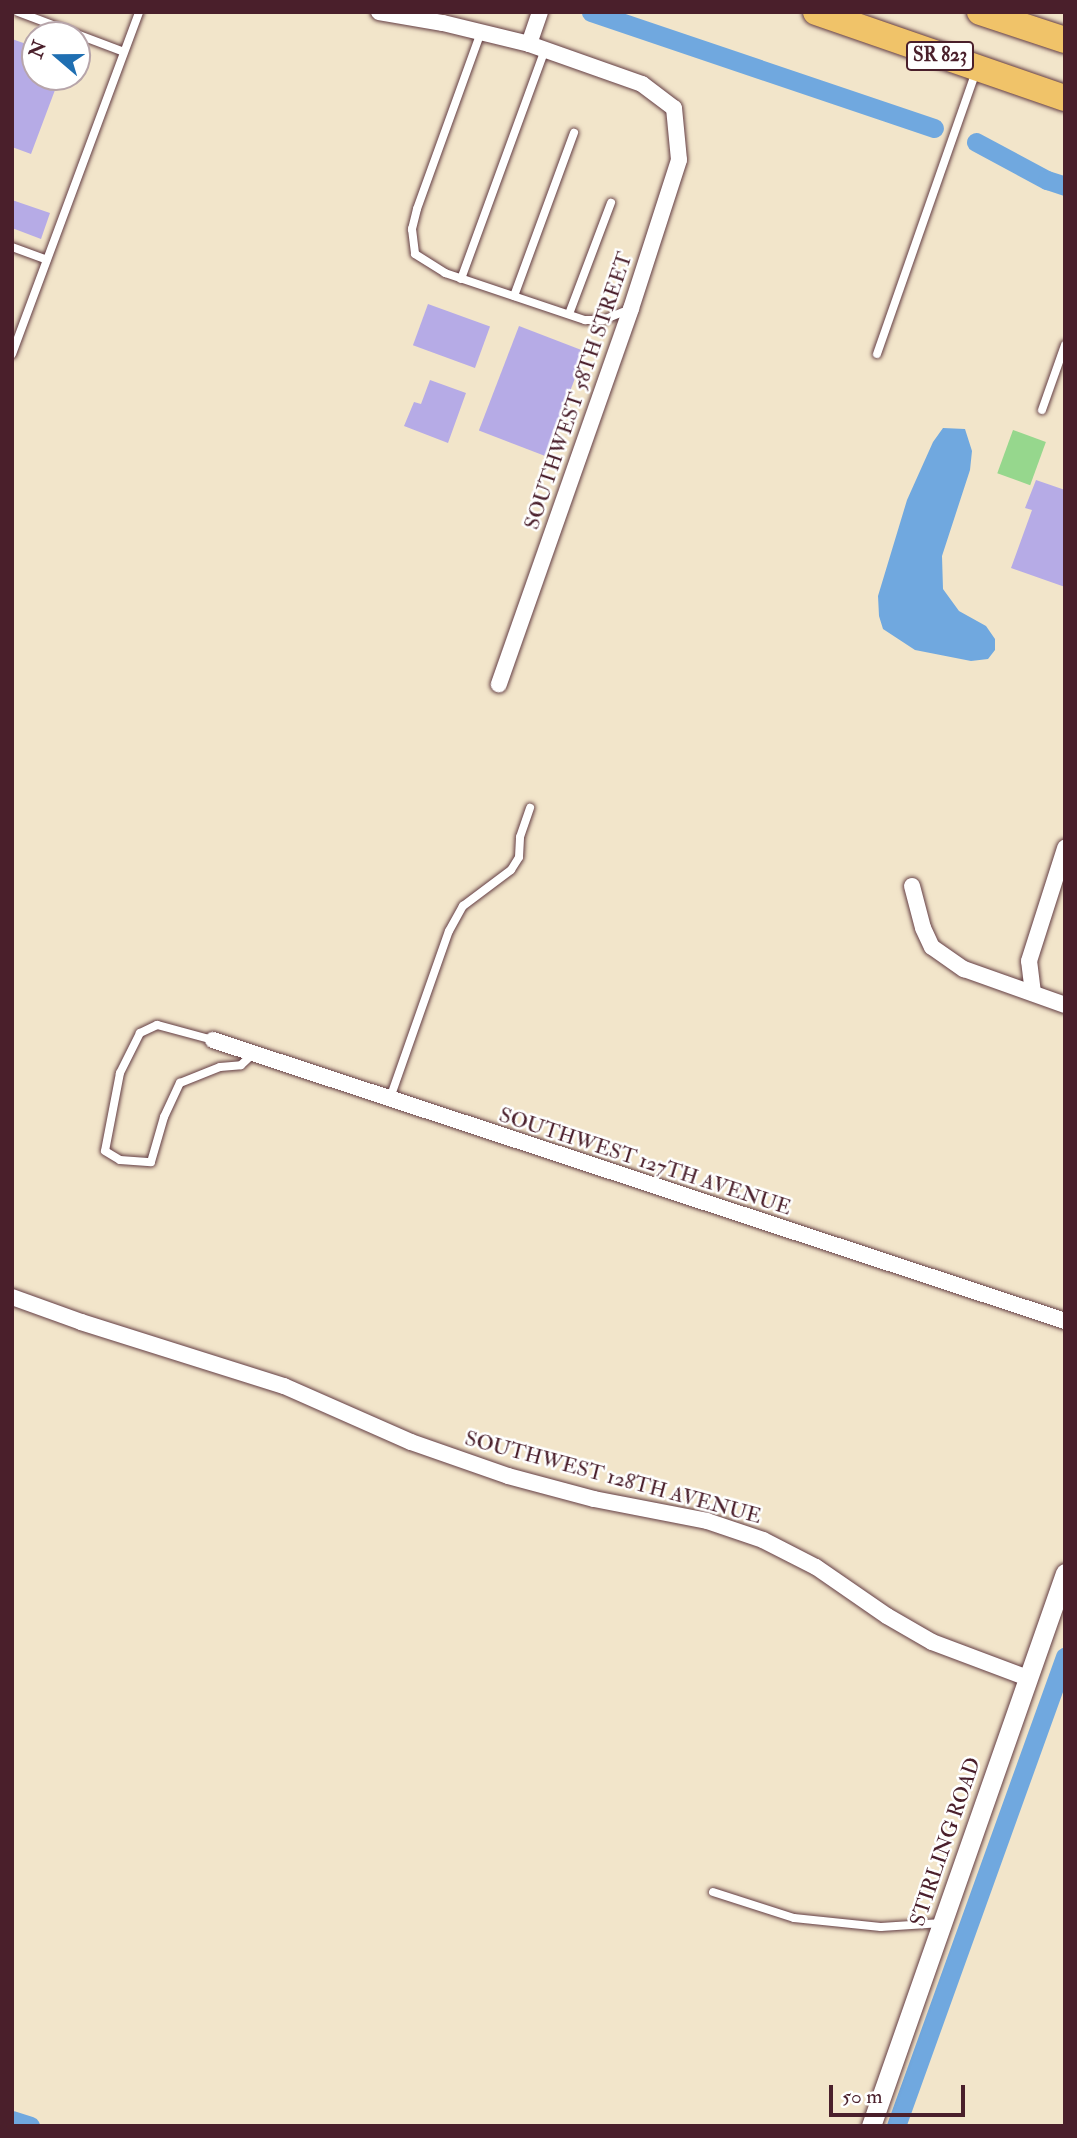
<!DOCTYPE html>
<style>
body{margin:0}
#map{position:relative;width:1077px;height:2138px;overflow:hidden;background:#f2e5ca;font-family:"IM FELL Double Pica",serif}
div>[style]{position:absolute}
.green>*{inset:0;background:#96d78d;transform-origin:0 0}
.water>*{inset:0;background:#70a8df}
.canal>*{height:19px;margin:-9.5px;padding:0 9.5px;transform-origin:9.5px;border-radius:9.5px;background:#70a8df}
.building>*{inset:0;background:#b6abe6;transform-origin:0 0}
.roads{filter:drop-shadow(0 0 2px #633d43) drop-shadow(0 0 2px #633d43)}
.service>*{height:8px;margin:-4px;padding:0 4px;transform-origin:4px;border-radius:4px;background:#fff}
.minor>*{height:16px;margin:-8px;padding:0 8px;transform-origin:8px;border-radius:8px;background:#fff}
.tertiary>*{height:19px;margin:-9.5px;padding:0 9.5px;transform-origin:9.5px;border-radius:9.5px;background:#fff}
.trunk>*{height:26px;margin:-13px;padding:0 13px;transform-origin:13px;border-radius:13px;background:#f0c369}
span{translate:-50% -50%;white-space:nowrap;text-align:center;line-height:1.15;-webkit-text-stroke:5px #fff;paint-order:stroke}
.shield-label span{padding:2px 5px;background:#fff;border:2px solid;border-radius:5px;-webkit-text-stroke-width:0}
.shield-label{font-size:19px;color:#4a1f2b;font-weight:700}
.street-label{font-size:21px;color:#4a1f2b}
.frame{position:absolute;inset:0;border:14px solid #4a1f2b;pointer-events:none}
.north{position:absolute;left:21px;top:21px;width:70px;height:70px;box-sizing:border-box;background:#fff;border:2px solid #b7a5aa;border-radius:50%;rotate:290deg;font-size:19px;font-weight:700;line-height:28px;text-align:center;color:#4a1f2b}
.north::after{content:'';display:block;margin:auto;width:24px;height:32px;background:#1f6fb2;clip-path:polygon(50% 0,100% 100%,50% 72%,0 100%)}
.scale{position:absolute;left:829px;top:2085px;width:136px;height:32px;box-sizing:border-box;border:4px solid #4a1f2b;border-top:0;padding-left:9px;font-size:21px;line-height:24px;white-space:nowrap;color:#4a1f2b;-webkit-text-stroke:5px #fff;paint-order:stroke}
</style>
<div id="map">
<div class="green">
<div style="left:1013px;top:430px;width:35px;height:46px;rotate:20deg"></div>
</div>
<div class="water">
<div style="clip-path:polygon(943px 428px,965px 429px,972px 451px,970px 470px,942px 556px,943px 589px,959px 611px,986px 626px,995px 639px,995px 650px,988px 659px,971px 661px,915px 650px,883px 629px,879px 616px,878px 596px,907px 500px,933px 442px)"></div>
</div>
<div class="canal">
<div style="left:591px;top:12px;width:362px;rotate:18.7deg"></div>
<div style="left:976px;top:142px;width:81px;rotate:28.2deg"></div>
<div style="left:1047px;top:180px;width:19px;rotate:18deg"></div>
<div style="left:12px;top:2120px;width:19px;rotate:18deg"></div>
<div style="left:896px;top:2126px;width:499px;rotate:-70.2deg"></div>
</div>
<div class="building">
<div style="clip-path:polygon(12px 39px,32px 46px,35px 83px,55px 90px,31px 154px,12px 147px)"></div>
<div style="clip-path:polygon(12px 200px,50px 213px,41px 239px,12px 228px)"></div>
<div style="left:428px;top:304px;width:66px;height:44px;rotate:20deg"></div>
<div style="left:519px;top:326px;width:71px;height:112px;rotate:21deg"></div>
<div style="clip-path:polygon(430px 380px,466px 393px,448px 443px,404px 426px,414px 402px,421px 404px)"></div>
<div style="clip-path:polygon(1036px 480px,1065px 490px,1065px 587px,1011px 568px,1032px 510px,1025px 508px)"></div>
</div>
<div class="roads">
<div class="service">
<div style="left:18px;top:12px;width:113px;rotate:20.7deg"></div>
<div style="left:481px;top:32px;width:188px;rotate:109.9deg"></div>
<div style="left:417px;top:209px;width:21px;rotate:104deg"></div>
<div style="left:412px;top:229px;width:25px;rotate:83deg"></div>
<div style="left:415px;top:254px;width:36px;rotate:32deg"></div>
<div style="left:445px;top:273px;width:148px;rotate:18.6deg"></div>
<div style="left:585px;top:320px;width:18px"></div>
<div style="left:603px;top:320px;width:27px;rotate:-22deg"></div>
<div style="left:12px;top:247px;width:37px;rotate:20deg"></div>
<div style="left:461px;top:279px;width:244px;rotate:-69.9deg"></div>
<div style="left:514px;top:296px;width:174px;rotate:-69.8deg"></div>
<div style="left:569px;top:314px;width:119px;rotate:-69.3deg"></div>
<div style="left:12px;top:354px;width:365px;rotate:-69.6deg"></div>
<div style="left:877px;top:354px;width:300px;rotate:-70.7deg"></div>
<div style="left:1042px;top:410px;width:69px;rotate:-70.5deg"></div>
<div style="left:213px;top:1040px;width:58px;rotate:-165deg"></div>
<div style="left:157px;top:1025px;width:19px;rotate:155deg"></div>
<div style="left:140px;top:1033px;width:45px;rotate:116.6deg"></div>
<div style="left:120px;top:1073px;width:79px;rotate:100.9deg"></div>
<div style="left:105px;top:1151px;width:17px;rotate:31deg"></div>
<div style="left:120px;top:1160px;width:31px;rotate:4deg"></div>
<div style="left:151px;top:1162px;width:47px;rotate:-73.9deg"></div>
<div style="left:164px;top:1117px;width:38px;rotate:-65deg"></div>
<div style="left:180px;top:1083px;width:43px;rotate:-21.8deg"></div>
<div style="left:220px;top:1067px;width:21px;rotate:-5deg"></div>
<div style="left:241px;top:1065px;width:16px;rotate:-43deg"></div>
<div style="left:389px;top:1101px;width:180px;rotate:-70.6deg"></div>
<div style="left:449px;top:931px;width:29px;rotate:-61deg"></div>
<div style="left:463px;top:906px;width:60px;rotate:-36.9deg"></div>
<div style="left:511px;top:870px;width:15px;rotate:-58deg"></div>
<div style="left:519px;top:857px;width:20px;rotate:-87deg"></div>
<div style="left:520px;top:837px;width:31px;rotate:-71deg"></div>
<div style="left:713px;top:1892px;width:85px;rotate:17.8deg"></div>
<div style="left:794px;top:1918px;width:87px;rotate:5.9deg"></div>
<div style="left:881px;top:1927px;width:61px;rotate:-3.8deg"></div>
</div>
<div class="minor">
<div style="left:379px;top:12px;width:65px;rotate:9.8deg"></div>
<div style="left:443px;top:23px;width:89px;rotate:13.7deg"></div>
<div style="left:529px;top:44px;width:120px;rotate:19.5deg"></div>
<div style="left:642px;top:84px;width:40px;rotate:37deg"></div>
<div style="left:674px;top:108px;width:52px;rotate:84.5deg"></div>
<div style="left:679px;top:160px;width:157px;rotate:107.9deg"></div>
<div style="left:631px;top:309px;width:398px;rotate:109.4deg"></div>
<div style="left:529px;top:44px;width:34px;rotate:-71deg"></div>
<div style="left:912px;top:886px;width:43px;rotate:75.3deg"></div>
<div style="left:923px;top:928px;width:21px;rotate:65deg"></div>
<div style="left:932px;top:947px;width:39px;rotate:35deg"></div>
<div style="left:964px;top:969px;width:107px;rotate:19.6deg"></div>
<div style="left:1033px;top:993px;width:32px;rotate:-97deg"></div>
<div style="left:1029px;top:961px;width:119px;rotate:-72.3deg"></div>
<div style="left:213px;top:1040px;width:897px;rotate:18.25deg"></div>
<div style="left:12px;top:1297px;width:73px;rotate:19.9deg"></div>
<div style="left:81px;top:1322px;width:213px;rotate:17.5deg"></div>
<div style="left:284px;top:1386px;width:139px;rotate:23.8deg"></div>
<div style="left:411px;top:1442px;width:103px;rotate:19.3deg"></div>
<div style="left:508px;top:1476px;width:89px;rotate:15deg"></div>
<div style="left:594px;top:1499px;width:115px;rotate:11deg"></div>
<div style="left:707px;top:1521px;width:59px;rotate:18.7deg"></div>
<div style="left:763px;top:1540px;width:59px;rotate:27deg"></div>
<div style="left:816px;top:1567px;width:86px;rotate:34.6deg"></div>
<div style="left:887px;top:1616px;width:52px;rotate:30deg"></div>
<div style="left:932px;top:1642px;width:103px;rotate:20.6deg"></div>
</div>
<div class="tertiary">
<div style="left:871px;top:2126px;width:586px;rotate:-70.67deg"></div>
</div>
<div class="trunk">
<div style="left:816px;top:12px;width:263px;rotate:19.1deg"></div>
<div style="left:980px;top:12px;width:89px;rotate:18.2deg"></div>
</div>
</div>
<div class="shield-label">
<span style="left:940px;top:56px">SR 823</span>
</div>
<div class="street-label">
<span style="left:579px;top:391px;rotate:-71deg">SOUTHWEST 58TH STREET</span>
<span style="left:645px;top:1162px;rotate:18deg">SOUTHWEST 127TH AVENUE</span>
<span style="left:613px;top:1478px;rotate:15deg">SOUTHWEST 128TH AVENUE</span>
<span style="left:946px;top:1842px;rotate:-71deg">STIRLING ROAD</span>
</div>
<div class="frame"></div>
<div class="north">N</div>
<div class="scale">50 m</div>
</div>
